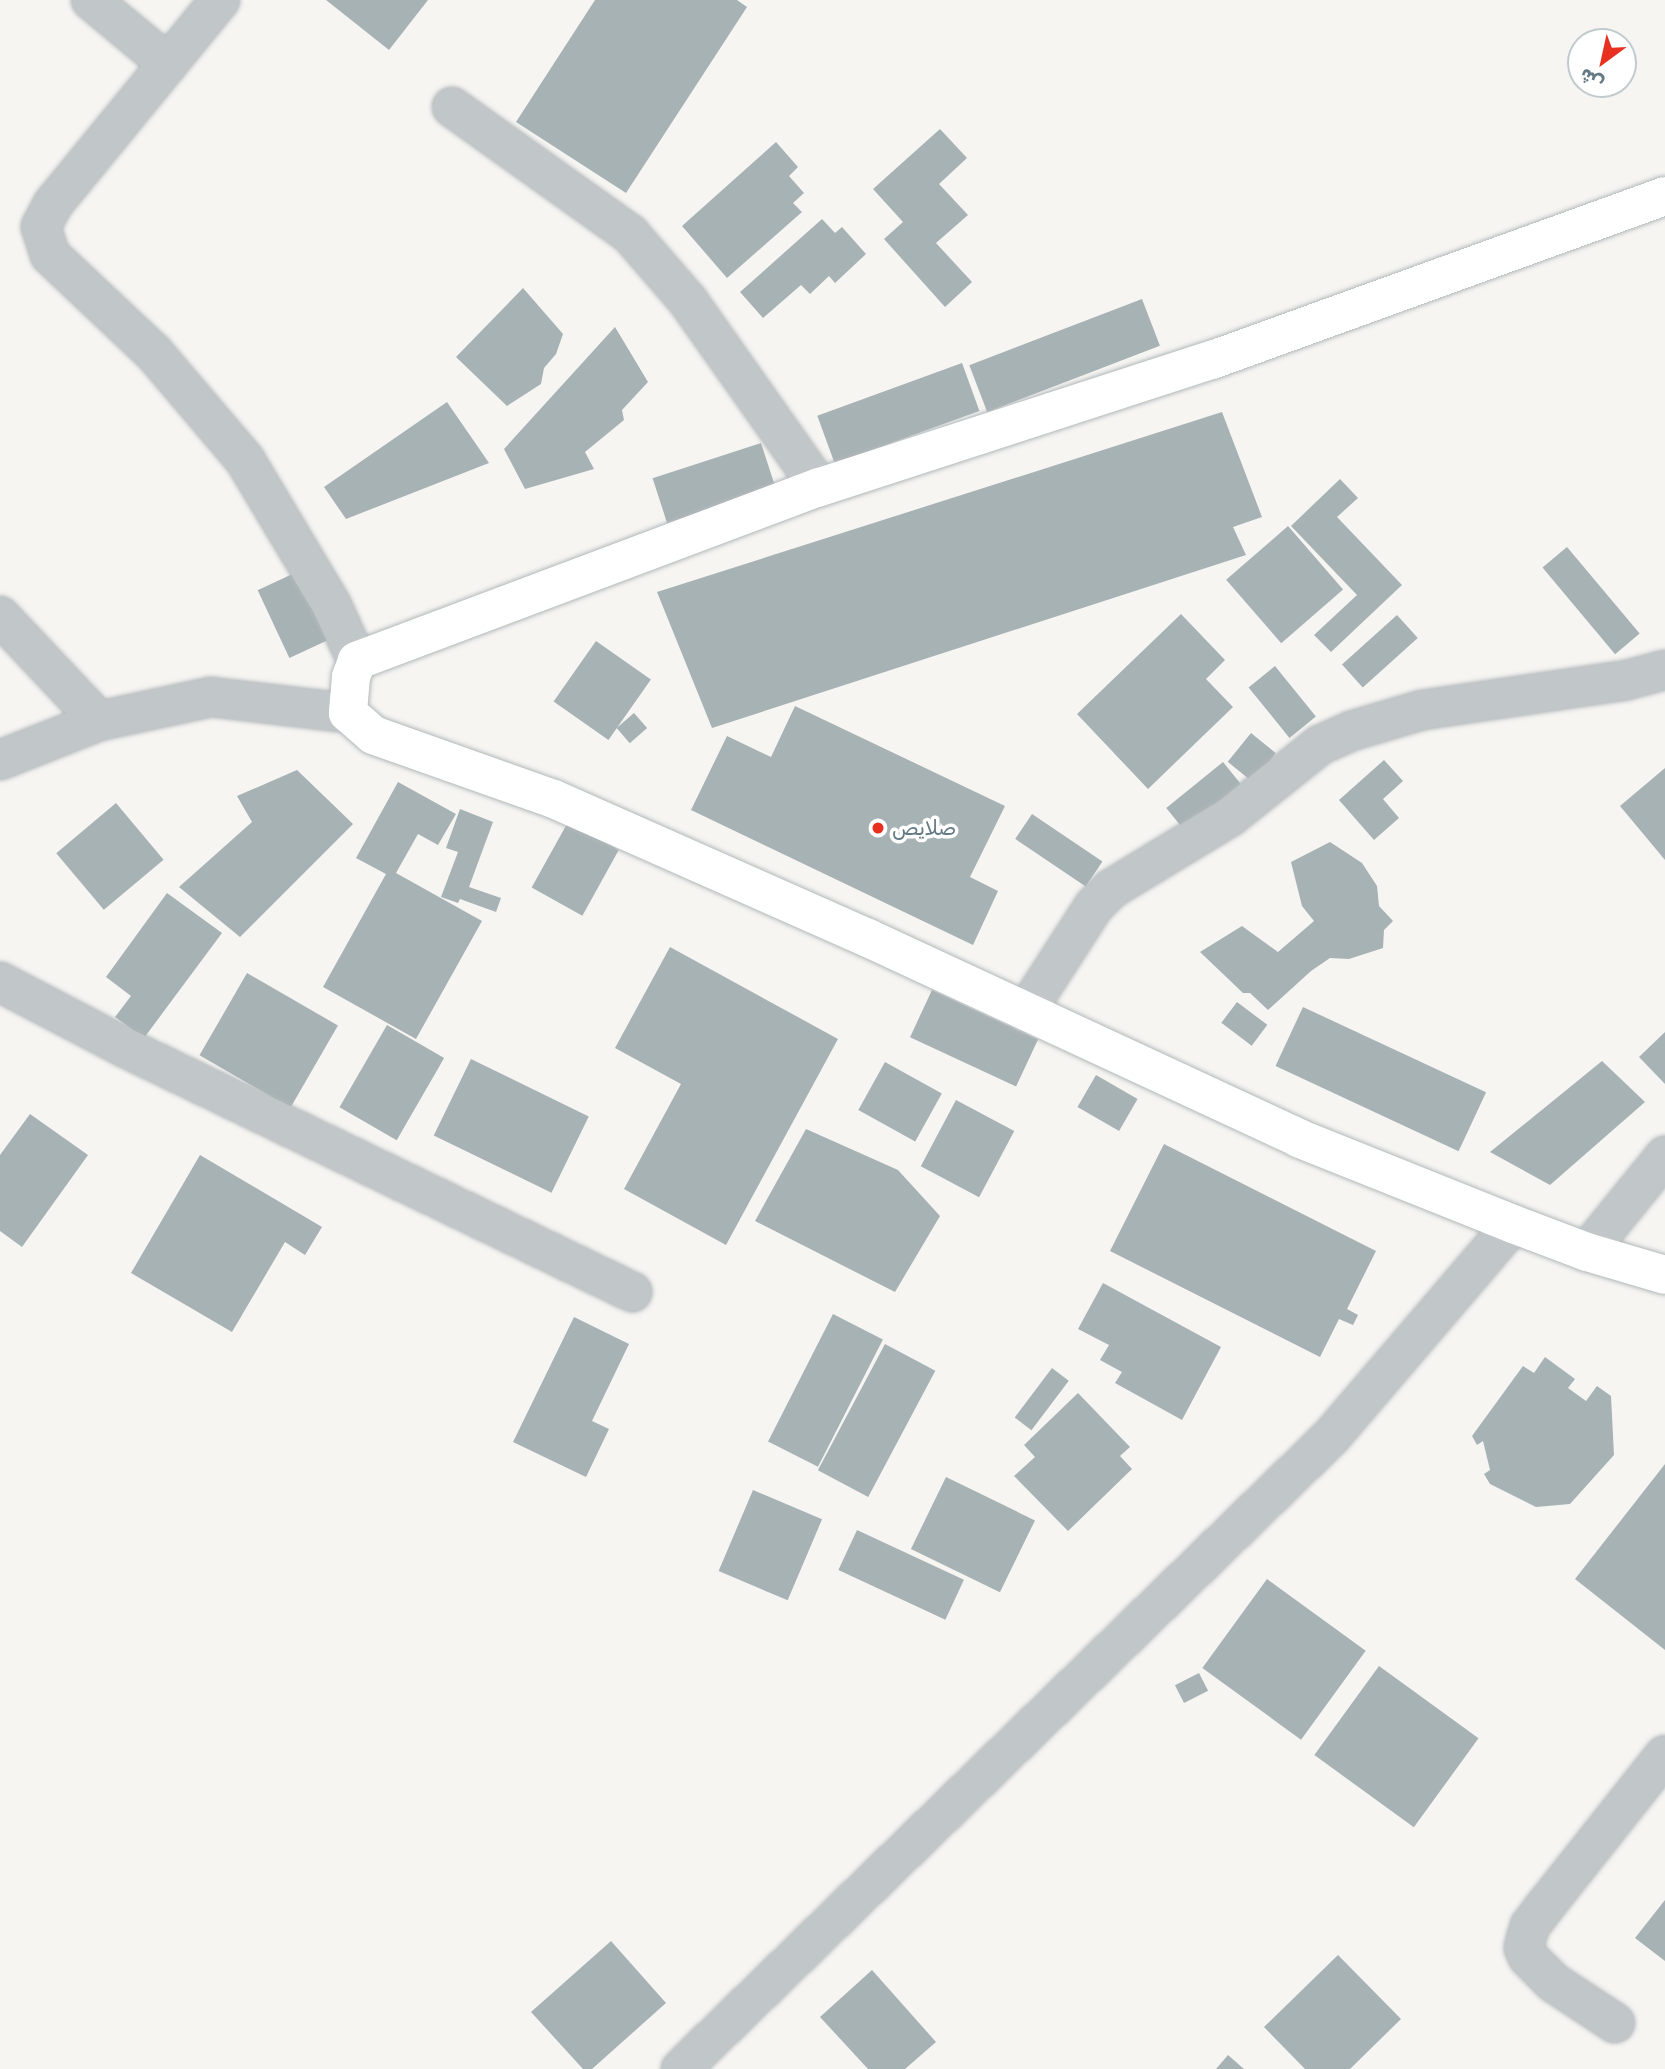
<!DOCTYPE html>
<meta charset="utf-8">
<style>
body{margin:0}
#map{position:relative;width:1665px;height:2069px;overflow:hidden;background:#f6f5f2;font-family:Rubik,Vazirmatn,sans-serif}
div>[style]{position:absolute}
.building>*{inset:0;background:#a7b2b5;transform-origin:0 0}
.roads{filter:drop-shadow(0 0 2px #b2b8bb) drop-shadow(0 0 2px #b2b8bb)}
.minor>*{height:38px;margin:-19px;padding:0 19px;transform-origin:19px;border-radius:19px;background:#c1c6c8}
.tertiary>*{height:38px;margin:-19px;padding:0 19px;transform-origin:19px;border-radius:19px;background:#c1c6c8}
.primary>*{height:38px;margin:-19px;padding:0 19px;transform-origin:19px;border-radius:19px;background:#fff}
.dots>*{width:19px;height:19px;translate:-50% -50%;box-sizing:border-box;border:4px solid #fff;border-radius:50%}
span{translate:-50% -50%;white-space:nowrap;text-align:center;line-height:1.15;-webkit-text-stroke:7px #fff;paint-order:stroke}
.poi-label{font-size:21px;color:#647a84}
.left{translate:0 -50%;text-align:left}
.north{position:absolute;left:1567px;top:28px;width:70px;height:70px;box-sizing:border-box;background:#fff;border:2px solid #c1cace;border-radius:50%;rotate:213deg;font-size:19px;font-weight:700;line-height:28px;text-align:center;color:#647a84}
.north::after{content:'';display:block;margin:auto;width:24px;height:32px;background:#e73020;clip-path:polygon(50% 0,100% 100%,50% 72%,0 100%)}
</style>
<div id="map">
<div class="building">
<div style="clip-path:polygon(326px 0,428px 0,389px 50px)"></div>
<div style="clip-path:polygon(595px 0,737px 0,747px 7px,626px 193px,516px 122px)"></div>
<div style="clip-path:polygon(940px 129px,967px 158px,939px 184px,968px 215px,936px 243px,972px 282px,945px 307px,884px 239px,903px 222px,873px 189px)"></div>
<div style="clip-path:polygon(776px 142px,798px 167px,789px 176px,804px 193px,793px 203px,802px 212px,727px 278px,682px 226px)"></div>
<div style="clip-path:polygon(822px 219px,835px 233px,842px 227px,866px 254px,835px 283px,829px 276px,810px 294px,801px 285px,763px 318px,740px 292px)"></div>
<div style="clip-path:polygon(523px 288px,563px 334px,556px 354px,544px 368px,541px 384px,507px 406px,456px 357px)"></div>
<div style="left:1142px;top:299px;width:50px;height:185px;rotate:69deg"></div>
<div style="clip-path:polygon(615px 327px,648px 382px,622px 410px,624px 420px,585px 452px,594px 469px,525px 489px,504px 449px)"></div>
<div style="left:962px;top:363px;width:51px;height:154px;rotate:70deg"></div>
<div style="clip-path:polygon(447px 402px,489px 463px,346px 519px,324px 487px)"></div>
<div style="clip-path:polygon(1222px 412px,1262px 517px,1233px 527px,1246px 555px,712px 728px,657px 592px)"></div>
<div style="left:761px;top:443px;width:47px;height:114px;rotate:72deg"></div>
<div style="clip-path:polygon(1340px 479px,1358px 498px,1337px 517px,1402px 585px,1331px 652px,1314px 635px,1357px 595px,1291px 526px)"></div>
<div style="left:1288px;top:526px;width:84px;height:82px;rotate:49deg"></div>
<div style="left:1567px;top:547px;width:113px;height:32px;rotate:50deg"></div>
<div style="left:303px;top:569px;width:75px;height:50px;rotate:65deg"></div>
<div style="clip-path:polygon(1181px 614px,1225px 660px,1206px 679px,1233px 707px,1148px 789px,1077px 714px)"></div>
<div style="left:1397px;top:615px;width:31px;height:74px;rotate:48deg"></div>
<div style="left:596px;top:641px;width:67px;height:74px;rotate:35deg"></div>
<div style="left:1275px;top:666px;width:65px;height:34px;rotate:51deg"></div>
<div style="clip-path:polygon(795px 706px,1005px 806px,970px 877px,998px 891px,973px 945px,691px 810px,727px 736px,771px 757px)"></div>
<div style="left:634px;top:713px;width:20px;height:23px;rotate:49deg"></div>
<div style="left:1251px;top:733px;width:32px;height:37px;rotate:39deg"></div>
<div style="clip-path:polygon(1384px 760px,1403px 781px,1383px 799px,1399px 818px,1374px 840px,1339px 800px)"></div>
<div style="left:1223px;top:762px;width:28px;height:73px;rotate:51deg"></div>
<div style="clip-path:polygon(1665px 768px,1665px 860px,1620px 806px)"></div>
<div style="clip-path:polygon(297px 770px,353px 824px,240px 937px,179px 887px,252px 822px,237px 796px)"></div>
<div style="clip-path:polygon(398px 782px,456px 814px,438px 845px,418px 834px,396px 873px,482px 921px,416px 1039px,323px 987px,386px 874px,356px 858px)"></div>
<div style="left:116px;top:803px;width:74px;height:78px;rotate:50deg"></div>
<div style="clip-path:polygon(460px 809px,493px 822px,469px 887px,501px 898px,496px 912px,460px 899px,458px 903px,441px 897px,458px 852px,446px 848px)"></div>
<div style="left:1032px;top:814px;width:85px;height:30px;rotate:34deg"></div>
<div style="left:568px;top:822px;width:58px;height:75px;rotate:29deg"></div>
<div style="clip-path:polygon(1330px 842px,1362px 863px,1377px 886px,1379px 906px,1393px 921px,1384px 930px,1383px 948px,1349px 959px,1330px 958px,1311px 971px,1268px 1010px,1250px 993px,1243px 993px,1200px 952px,1242px 926px,1278px 952px,1314px 921px,1302px 906px,1291px 862px)"></div>
<div style="clip-path:polygon(167px 893px,222px 933px,144px 1038px,115px 1017px,131px 996px,106px 977px)"></div>
<div style="clip-path:polygon(670px 947px,838px 1039px,726px 1245px,624px 1189px,681px 1084px,615px 1048px)"></div>
<div style="left:247px;top:973px;width:105px;height:95px;rotate:30deg"></div>
<div style="left:932px;top:990px;width:117px;height:52px;rotate:25deg"></div>
<div style="left:1237px;top:1002px;width:38px;height:26px;rotate:37deg"></div>
<div style="left:1303px;top:1007px;width:202px;height:65px;rotate:25deg"></div>
<div style="left:387px;top:1025px;width:66px;height:95px;rotate:30deg"></div>
<div style="clip-path:polygon(1665px 1032px,1665px 1084px,1639px 1057px)"></div>
<div style="left:471px;top:1059px;width:131px;height:85px;rotate:26deg"></div>
<div style="clip-path:polygon(1602px 1061px,1645px 1102px,1550px 1185px,1490px 1152px)"></div>
<div style="left:885px;top:1062px;width:65px;height:55px;rotate:29deg"></div>
<div style="left:1096px;top:1075px;width:48px;height:37px;rotate:30deg"></div>
<div style="left:956px;top:1100px;width:66px;height:75px;rotate:28deg"></div>
<div style="clip-path:polygon(30px 1114px,88px 1155px,22px 1247px,0 1231px,0 1155px)"></div>
<div style="clip-path:polygon(806px 1129px,898px 1170px,940px 1216px,895px 1292px,755px 1221px)"></div>
<div style="clip-path:polygon(1164px 1144px,1376px 1251px,1347px 1309px,1358px 1315px,1353px 1325px,1339px 1319px,1320px 1357px,1110px 1251px)"></div>
<div style="clip-path:polygon(200px 1155px,322px 1227px,305px 1255px,285px 1242px,232px 1332px,131px 1273px)"></div>
<div style="clip-path:polygon(1103px 1283px,1221px 1347px,1182px 1420px,1115px 1383px,1122px 1372px,1100px 1360px,1109px 1345px,1078px 1329px)"></div>
<div style="left:833px;top:1314px;width:56px;height:143px;rotate:27deg"></div>
<div style="clip-path:polygon(574px 1317px,629px 1344px,592px 1421px,609px 1429px,586px 1477px,513px 1442px)"></div>
<div style="left:885px;top:1344px;width:57px;height:143px;rotate:28deg"></div>
<div style="clip-path:polygon(1545px 1357px,1575px 1379px,1568px 1388px,1586px 1401px,1597px 1386px,1611px 1396px,1614px 1455px,1570px 1504px,1536px 1507px,1490px 1484px,1484px 1474px,1490px 1470px,1483px 1441px,1477px 1445px,1472px 1436px,1523px 1366px,1534px 1373px)"></div>
<div style="left:1052px;top:1368px;width:21px;height:62px;rotate:37deg"></div>
<div style="clip-path:polygon(1078px 1393px,1130px 1447px,1120px 1456px,1132px 1469px,1068px 1531px,1014px 1476px,1035px 1457px,1024px 1445px)"></div>
<div style="clip-path:polygon(1665px 1464px,1665px 1650px,1575px 1579px)"></div>
<div style="left:946px;top:1477px;width:99px;height:80px;rotate:26deg"></div>
<div style="left:753px;top:1490px;width:75px;height:88px;rotate:23deg"></div>
<div style="left:857px;top:1530px;width:118px;height:44px;rotate:25deg"></div>
<div style="left:1267px;top:1579px;width:122px;height:110px;rotate:36deg"></div>
<div style="left:1379px;top:1666px;width:123px;height:110px;rotate:36deg"></div>
<div style="left:1199px;top:1673px;width:20px;height:27px;rotate:63deg"></div>
<div style="clip-path:polygon(1665px 1900px,1665px 1961px,1635px 1938px)"></div>
<div style="clip-path:polygon(611px 1941px,666px 2003px,592px 2069px,583px 2069px,531px 2012px)"></div>
<div style="clip-path:polygon(1338px 1955px,1401px 2019px,1350px 2069px,1305px 2069px,1264px 2027px)"></div>
<div style="clip-path:polygon(872px 1970px,936px 2042px,905px 2069px,868px 2069px,820px 2017px)"></div>
<div style="clip-path:polygon(1228px 2055px,1244px 2069px,1216px 2069px)"></div>
</div>
<div class="roads">
<div class="minor">
<div style="left:91px;top:0;width:100px;rotate:39.7deg"></div>
<div style="left:220px;top:0;width:264px;rotate:129.3deg"></div>
<div style="left:53px;top:204px;width:26px;rotate:118deg"></div>
<div style="left:41px;top:227px;width:29px;rotate:72deg"></div>
<div style="left:50px;top:255px;width:143px;rotate:43.3deg"></div>
<div style="left:154px;top:353px;width:140px;rotate:49.6deg"></div>
<div style="left:245px;top:460px;width:168px;rotate:59.2deg"></div>
<div style="left:331px;top:604px;width:63px;rotate:65.5deg"></div>
<div style="left:452px;top:107px;width:219px;rotate:35.5deg"></div>
<div style="left:630px;top:234px;width:89px;rotate:49.1deg"></div>
<div style="left:688px;top:301px;width:228px;rotate:54.8deg"></div>
<div style="left:0;top:616px;width:144px;rotate:46.7deg"></div>
<div style="left:0;top:982px;width:142px;rotate:27.6deg"></div>
<div style="left:126px;top:1048px;width:562px;rotate:25.74deg"></div>
<div style="left:1025px;top:1013px;width:127px;rotate:-57.2deg"></div>
<div style="left:1094px;top:906px;width:24px;rotate:-45deg"></div>
<div style="left:1111px;top:889px;width:140px;rotate:-31.3deg"></div>
<div style="left:1231px;top:816px;width:114px;rotate:-38.6deg"></div>
<div style="left:1320px;top:745px;width:34px;rotate:-24deg"></div>
<div style="left:1351px;top:731px;width:74px;rotate:-16.5deg"></div>
<div style="left:1422px;top:710px;width:207px;rotate:-8.3deg"></div>
<div style="left:1627px;top:680px;width:39px;rotate:-15deg"></div>
<div style="left:1587px;top:1252px;width:124px;rotate:-50.9deg"></div>
<div style="left:1615px;top:2023px;width:73px;rotate:-146.7deg"></div>
<div style="left:1554px;top:1983px;width:37px;rotate:-135deg"></div>
<div style="left:1528px;top:1957px;width:10px;rotate:-114deg"></div>
<div style="left:1524px;top:1948px;width:9px;rotate:-77deg"></div>
<div style="left:1526px;top:1939px;width:14px;rotate:-73deg"></div>
<div style="left:1530px;top:1926px;width:26px;rotate:-53deg"></div>
<div style="left:1546px;top:1905px;width:191px;rotate:-51.6deg"></div>
<div style="left:681px;top:2069px;width:907px;rotate:-44.2deg"></div>
<div style="left:1331px;top:1437px;width:280px;rotate:-49.5deg"></div>
</div>
<div class="tertiary">
<div style="left:0;top:760px;width:106px;rotate:-21.5deg"></div>
<div style="left:99px;top:721px;width:115px;rotate:-12.1deg"></div>
<div style="left:211px;top:697px;width:138px;rotate:6.7deg"></div>
</div>
<div class="primary">
<div style="left:1665px;top:196px;width:480px;rotate:160.1deg"></div>
<div style="left:1214px;top:359px;width:415px;rotate:162deg"></div>
<div style="left:819px;top:487px;width:494px;rotate:159.4deg"></div>
<div style="left:357px;top:661px;width:17px;rotate:111deg"></div>
<div style="left:351px;top:677px;width:36px;rotate:95deg"></div>
<div style="left:348px;top:713px;width:33px;rotate:41deg"></div>
<div style="left:373px;top:735px;width:192px;rotate:19.5deg"></div>
<div style="left:554px;top:799px;width:343px;rotate:23.9deg"></div>
<div style="left:868px;top:938px;width:474px;rotate:24.9deg"></div>
<div style="left:1298px;top:1138px;width:232px;rotate:21.8deg"></div>
<div style="left:1513px;top:1224px;width:79px;rotate:20.7deg"></div>
<div style="left:1587px;top:1252px;width:81px;rotate:16.4deg"></div>
</div>
</div>
<div class="dots">
<div style="left:878px;top:828px;background:#e73020"></div>
</div>
<div class="poi-label">
<span class="left" style="left:892px;top:828px">صلايص</span>
</div>
<div class="north">ش</div>
</div>
